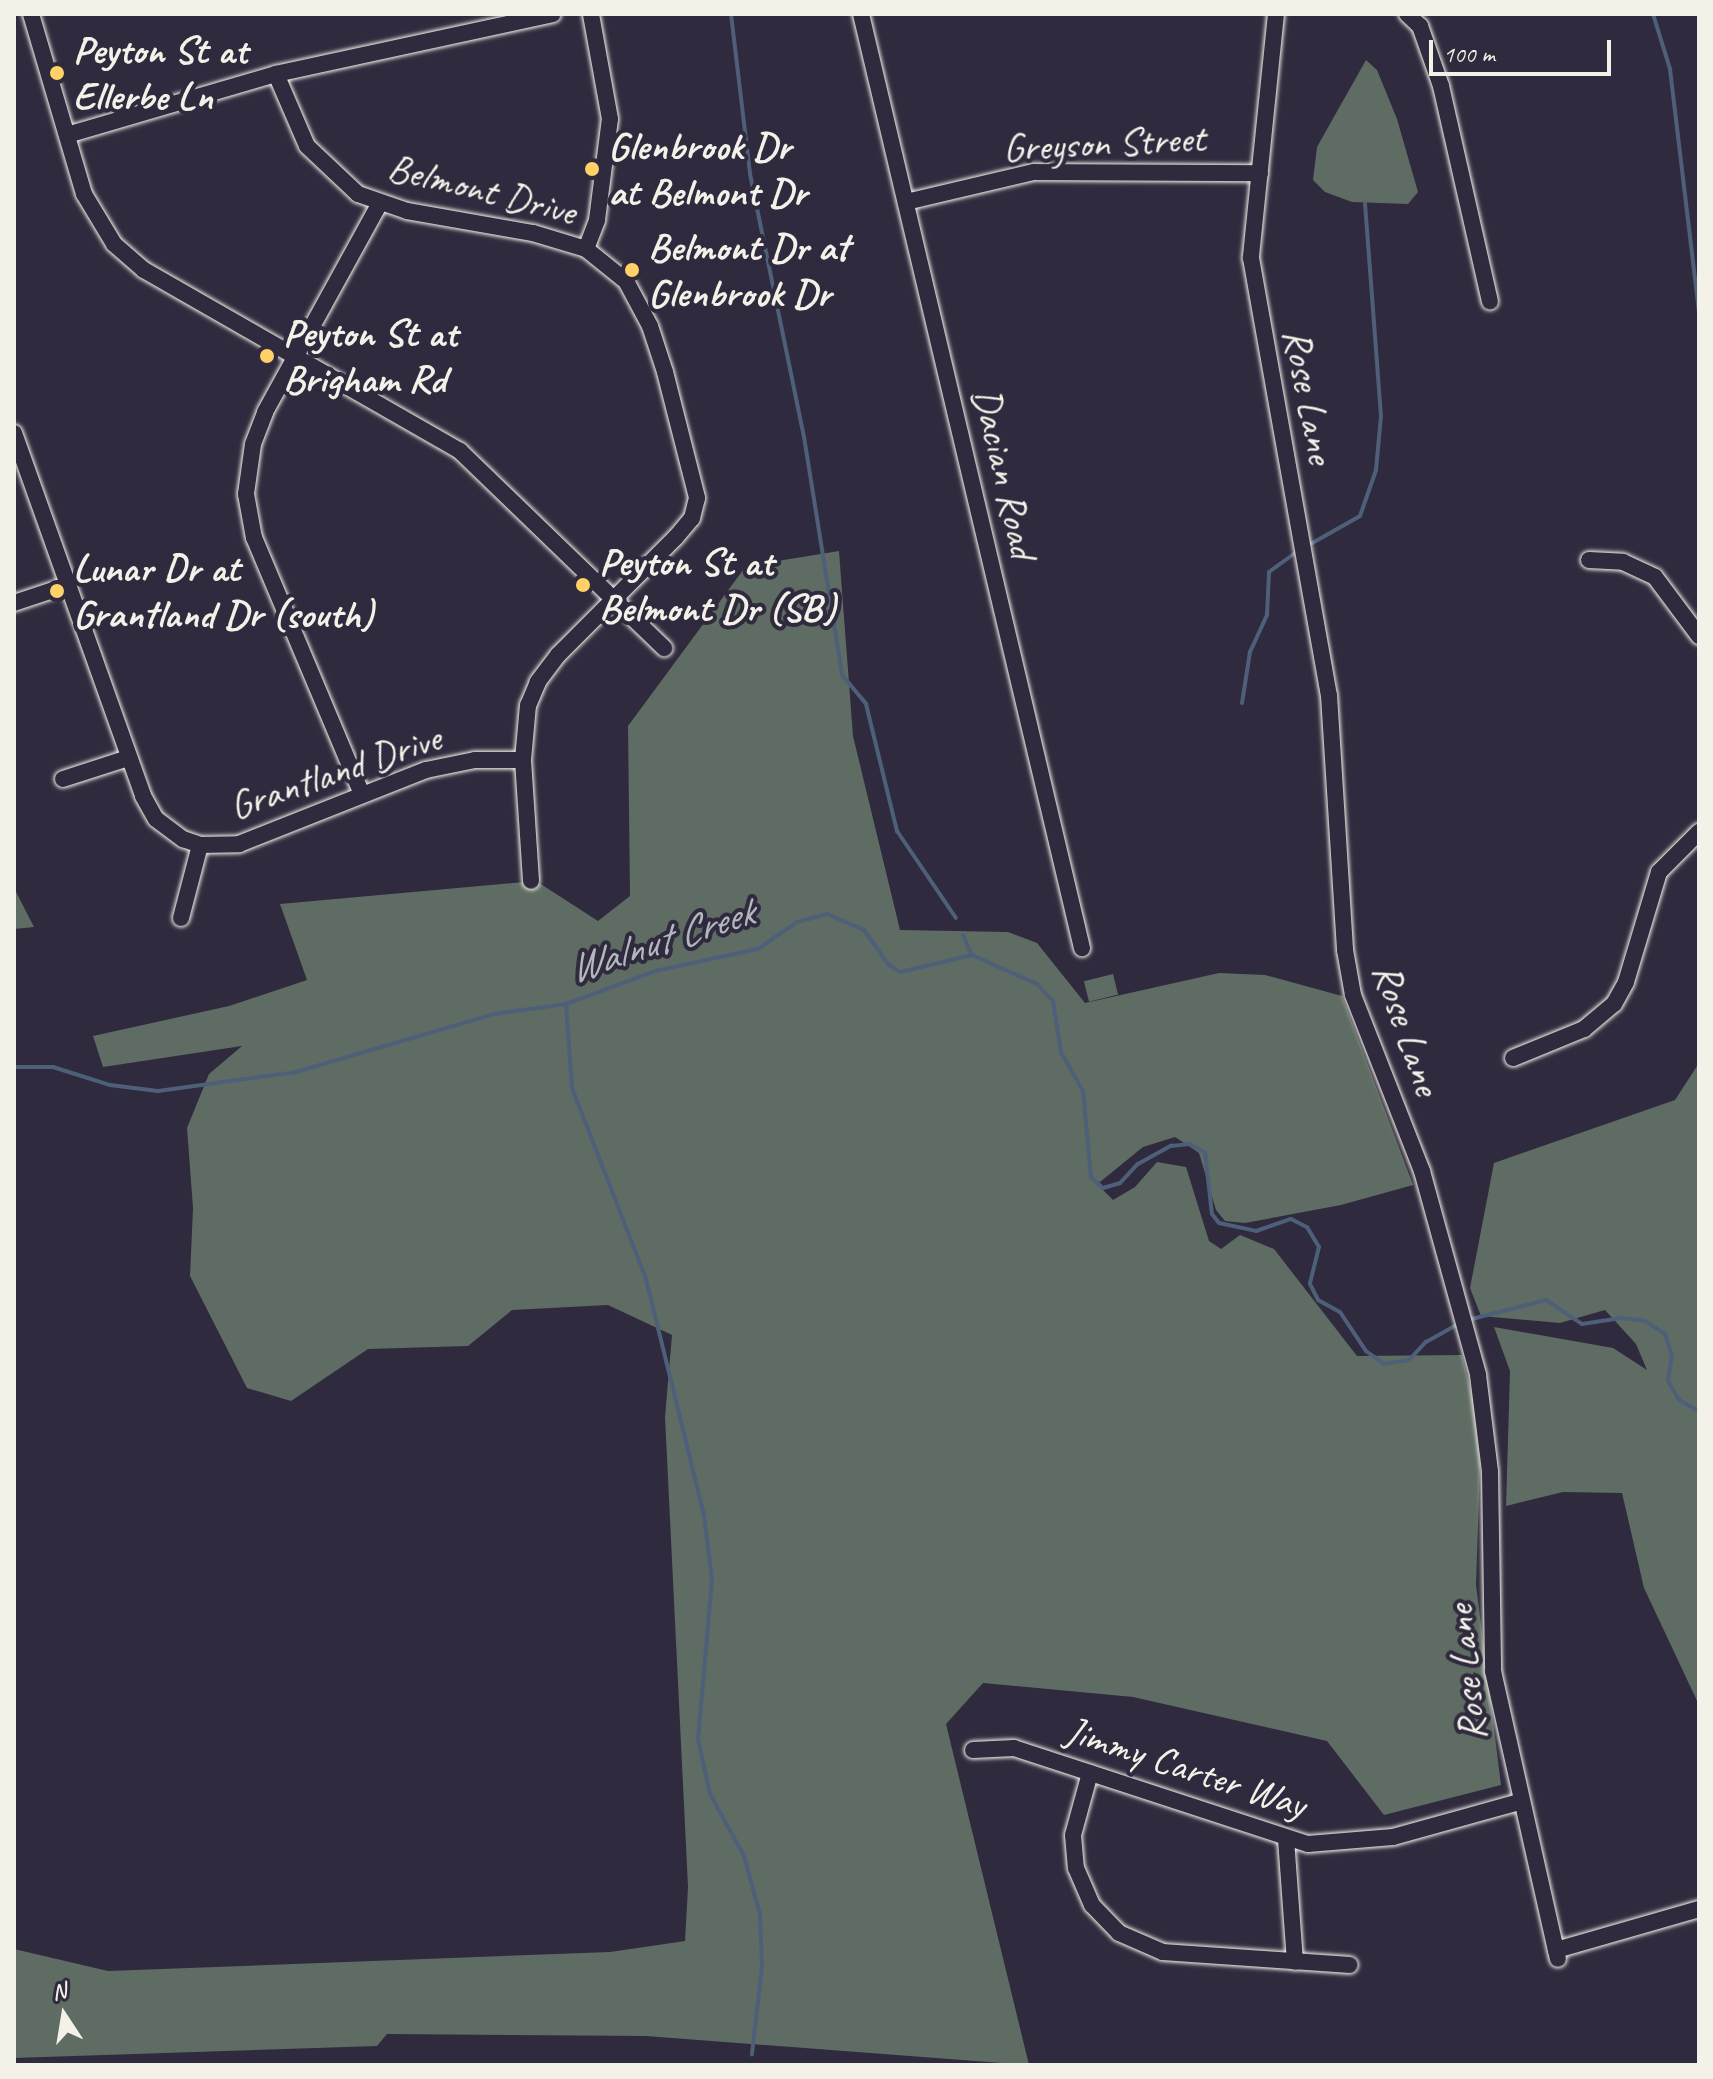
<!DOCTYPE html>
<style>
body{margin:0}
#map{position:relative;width:1713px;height:2079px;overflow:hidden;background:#2f2a3d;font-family:Caveat,sans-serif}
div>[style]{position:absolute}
.green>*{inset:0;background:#5e6c63;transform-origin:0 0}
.stream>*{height:4px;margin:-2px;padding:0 2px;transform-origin:2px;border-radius:2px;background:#4e6079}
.roads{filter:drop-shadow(0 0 2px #f4f1e8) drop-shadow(0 0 2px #f4f1e8)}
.minor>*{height:16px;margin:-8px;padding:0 8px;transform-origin:8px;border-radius:8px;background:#2f2a3d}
.dots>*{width:22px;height:22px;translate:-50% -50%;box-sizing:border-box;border:4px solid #2f2a3d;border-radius:50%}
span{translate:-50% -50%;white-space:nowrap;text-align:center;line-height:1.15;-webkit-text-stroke:8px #2f2a3d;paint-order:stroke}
.poi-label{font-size:40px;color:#f4f1e8;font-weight:700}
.left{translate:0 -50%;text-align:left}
.street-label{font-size:40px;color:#f4f1e8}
.water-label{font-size:42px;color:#b2b7bc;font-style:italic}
.frame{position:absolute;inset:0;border:16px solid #f4f1e8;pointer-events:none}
.north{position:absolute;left:24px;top:1975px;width:80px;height:80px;-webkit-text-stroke:6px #2f2a3d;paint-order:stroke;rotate:348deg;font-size:22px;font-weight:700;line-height:32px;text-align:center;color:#f4f1e8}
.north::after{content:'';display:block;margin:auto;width:28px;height:36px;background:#f4f1e8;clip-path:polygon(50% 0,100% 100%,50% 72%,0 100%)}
.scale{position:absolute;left:1429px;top:40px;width:182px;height:36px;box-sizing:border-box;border:4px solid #f4f1e8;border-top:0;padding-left:10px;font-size:24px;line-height:28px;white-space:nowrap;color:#f4f1e8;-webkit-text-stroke:6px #2f2a3d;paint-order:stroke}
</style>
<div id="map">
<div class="green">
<div style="clip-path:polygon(1366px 60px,1377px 70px,1397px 119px,1418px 192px,1408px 204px,1352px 202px,1325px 192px,1313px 180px,1317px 147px)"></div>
<div style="clip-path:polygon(839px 551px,853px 736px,900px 930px,1008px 932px,1037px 943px,1085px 1003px,1219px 973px,1265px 975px,1342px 996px,1413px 1185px,1341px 1205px,1245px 1223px,1225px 1221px,1216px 1210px,1199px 1153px,1175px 1137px,1143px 1147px,1100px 1182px,1091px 1178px,1113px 1200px,1135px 1187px,1157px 1162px,1186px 1167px,1209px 1241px,1221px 1249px,1240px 1235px,1274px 1249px,1357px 1356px,1462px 1355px,1473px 1400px,1480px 1465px,1476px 1585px,1501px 1785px,1384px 1815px,1327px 1741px,1133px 1697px,983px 1683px,946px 1724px,1029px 2065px,646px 2036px,387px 2034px,377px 2046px,14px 2058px,14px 1949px,108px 1971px,610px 1952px,685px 1941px,688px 1887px,665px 1417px,672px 1335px,608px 1305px,512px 1310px,468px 1346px,368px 1349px,291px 1401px,247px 1388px,190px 1276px,193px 1208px,187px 1128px,209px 1074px,242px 1046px,103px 1067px,93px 1036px,229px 1006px,307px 980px,280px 904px,536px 881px,598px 921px,630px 896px,628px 726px,746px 566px)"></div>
<div style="clip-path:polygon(14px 888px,34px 927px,14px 929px)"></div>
<div style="left:1113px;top:974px;width:21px;height:30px;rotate:76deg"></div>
<div style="clip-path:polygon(1699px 1063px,1699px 1705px,1644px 1588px,1622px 1493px,1563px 1492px,1506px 1506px,1510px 1371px,1494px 1327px,1613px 1348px,1647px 1370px,1636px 1344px,1605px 1310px,1560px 1323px,1481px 1316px,1470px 1288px,1494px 1163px,1675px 1100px)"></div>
</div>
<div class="stream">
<div style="left:731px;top:14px;width:161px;rotate:83.2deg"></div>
<div style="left:750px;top:174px;width:268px;rotate:78.4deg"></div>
<div style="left:804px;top:437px;width:241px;rotate:80.9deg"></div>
<div style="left:842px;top:675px;width:38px;rotate:50deg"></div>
<div style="left:866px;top:704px;width:131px;rotate:76.3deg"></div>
<div style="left:897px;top:831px;width:105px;rotate:55.9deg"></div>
<div style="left:1653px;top:14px;width:58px;rotate:72.8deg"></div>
<div style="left:1670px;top:69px;width:244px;rotate:83.2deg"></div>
<div style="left:1307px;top:546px;width:61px;rotate:-29.5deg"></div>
<div style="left:1360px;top:516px;width:49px;rotate:-70.8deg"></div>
<div style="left:1376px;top:470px;width:54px;rotate:-84.7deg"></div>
<div style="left:1381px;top:416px;width:213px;rotate:-94.3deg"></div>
<div style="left:1242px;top:703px;width:52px;rotate:-81.1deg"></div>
<div style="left:1250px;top:652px;width:41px;rotate:-65.3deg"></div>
<div style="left:1267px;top:615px;width:43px;rotate:-87.3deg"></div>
<div style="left:1269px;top:572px;width:37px;rotate:-36deg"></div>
<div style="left:963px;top:935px;width:22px;rotate:66deg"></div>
<div style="left:566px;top:1004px;width:84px;rotate:85.9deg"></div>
<div style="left:572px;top:1088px;width:205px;rotate:68.8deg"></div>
<div style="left:646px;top:1279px;width:243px;rotate:76.2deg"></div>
<div style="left:704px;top:1515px;width:65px;rotate:83deg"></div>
<div style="left:712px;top:1580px;width:160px;rotate:95deg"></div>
<div style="left:698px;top:1739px;width:56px;rotate:77.7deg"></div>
<div style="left:710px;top:1794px;width:71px;rotate:61.3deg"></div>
<div style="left:744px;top:1856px;width:60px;rotate:74.6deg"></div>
<div style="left:760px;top:1914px;width:53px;rotate:87.8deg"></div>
<div style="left:762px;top:1967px;width:88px;rotate:96.6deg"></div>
<div style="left:14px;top:1067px;width:39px"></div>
<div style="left:53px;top:1067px;width:60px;rotate:17.5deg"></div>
<div style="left:110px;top:1085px;width:48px;rotate:7.1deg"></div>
<div style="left:158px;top:1091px;width:139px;rotate:-7.8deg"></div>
<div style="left:296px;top:1072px;width:206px;rotate:-16.3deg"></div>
<div style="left:494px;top:1014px;width:73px;rotate:-7.9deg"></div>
<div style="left:566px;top:1004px;width:95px;rotate:-20.3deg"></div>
<div style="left:655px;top:971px;width:105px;rotate:-12.1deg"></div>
<div style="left:758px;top:949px;width:47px;rotate:-34.7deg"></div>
<div style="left:797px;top:922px;width:31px;rotate:-15deg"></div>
<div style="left:827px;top:914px;width:40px;rotate:23.4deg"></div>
<div style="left:864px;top:930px;width:42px;rotate:54.8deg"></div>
<div style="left:888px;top:964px;width:14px;rotate:34deg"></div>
<div style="left:900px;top:972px;width:74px;rotate:-13.3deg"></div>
<div style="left:972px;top:955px;width:71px;rotate:24deg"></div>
<div style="left:1037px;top:984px;width:23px;rotate:47deg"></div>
<div style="left:1053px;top:1001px;width:52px;rotate:81.1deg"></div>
<div style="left:1061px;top:1052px;width:45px;rotate:60.6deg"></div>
<div style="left:1083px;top:1091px;width:86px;rotate:84.7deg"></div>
<div style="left:1091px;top:1177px;width:16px;rotate:43deg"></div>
<div style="left:1103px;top:1188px;width:18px;rotate:-16deg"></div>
<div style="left:1120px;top:1183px;width:26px;rotate:-47deg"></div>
<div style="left:1138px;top:1164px;width:38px;rotate:-29deg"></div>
<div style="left:1171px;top:1146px;width:18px;rotate:-6deg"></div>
<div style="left:1189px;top:1144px;width:18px;rotate:27deg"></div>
<div style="left:1205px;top:1152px;width:62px;rotate:83.6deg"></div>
<div style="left:1212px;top:1214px;width:11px;rotate:52deg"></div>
<div style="left:1219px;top:1223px;width:38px;rotate:12deg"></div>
<div style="left:1256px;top:1231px;width:37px;rotate:-19deg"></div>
<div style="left:1291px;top:1219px;width:18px;rotate:27deg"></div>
<div style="left:1307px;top:1227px;width:23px;rotate:59deg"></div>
<div style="left:1319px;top:1247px;width:38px;rotate:104deg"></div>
<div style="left:1310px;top:1284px;width:18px;rotate:63deg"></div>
<div style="left:1318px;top:1300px;width:25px;rotate:29deg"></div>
<div style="left:1340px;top:1312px;width:47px;rotate:56.3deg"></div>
<div style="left:1366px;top:1351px;width:22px;rotate:36deg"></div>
<div style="left:1384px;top:1364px;width:25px;rotate:-9deg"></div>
<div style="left:1409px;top:1360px;width:25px;rotate:-47deg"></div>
<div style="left:1426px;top:1342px;width:39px;rotate:-29deg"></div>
<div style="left:1468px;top:1320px;width:81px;rotate:-14.4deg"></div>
<div style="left:1546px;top:1300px;width:43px;rotate:33.7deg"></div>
<div style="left:1582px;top:1324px;width:40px;rotate:-8.5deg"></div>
<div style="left:1622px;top:1318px;width:23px;rotate:7deg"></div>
<div style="left:1645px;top:1321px;width:24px;rotate:33deg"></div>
<div style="left:1665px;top:1334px;width:22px;rotate:72deg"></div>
<div style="left:1672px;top:1355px;width:26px;rotate:99deg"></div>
<div style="left:1668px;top:1381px;width:22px;rotate:60deg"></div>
<div style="left:1679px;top:1400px;width:23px;rotate:29deg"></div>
</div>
<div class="roads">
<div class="minor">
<div style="left:31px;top:14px;width:188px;rotate:73.6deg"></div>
<div style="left:84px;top:194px;width:58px;rotate:59deg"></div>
<div style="left:114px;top:244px;width:40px;rotate:41deg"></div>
<div style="left:144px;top:270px;width:364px;rotate:29.8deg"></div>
<div style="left:460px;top:451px;width:284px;rotate:44deg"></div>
<div style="left:861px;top:14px;width:960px;rotate:76.69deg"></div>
<div style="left:1276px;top:14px;width:245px;rotate:95.9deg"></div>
<div style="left:1251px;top:258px;width:444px;rotate:79.9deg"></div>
<div style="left:1329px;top:695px;width:256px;rotate:86.4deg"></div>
<div style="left:1345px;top:950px;width:46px;rotate:79.9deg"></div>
<div style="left:1353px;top:995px;width:189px;rotate:68.6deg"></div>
<div style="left:1422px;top:1171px;width:212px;rotate:74.6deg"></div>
<div style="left:1478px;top:1375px;width:98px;rotate:82.9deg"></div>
<div style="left:1490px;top:1472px;width:199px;rotate:89.1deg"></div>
<div style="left:1493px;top:1671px;width:295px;rotate:77.3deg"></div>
<div style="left:1407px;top:14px;width:18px;rotate:43deg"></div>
<div style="left:1420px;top:26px;width:64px;rotate:70.7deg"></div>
<div style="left:1441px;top:86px;width:221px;rotate:77.2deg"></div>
<div style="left:276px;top:74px;width:78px;rotate:66.7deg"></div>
<div style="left:307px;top:146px;width:70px;rotate:43.3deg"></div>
<div style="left:358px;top:194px;width:52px;rotate:19.1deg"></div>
<div style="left:407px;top:211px;width:128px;rotate:9.9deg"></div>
<div style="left:533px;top:233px;width:55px;rotate:16.8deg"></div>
<div style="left:586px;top:249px;width:51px;rotate:38.7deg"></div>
<div style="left:626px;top:281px;width:51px;rotate:61.9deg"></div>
<div style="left:650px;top:326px;width:48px;rotate:71.9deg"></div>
<div style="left:665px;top:372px;width:130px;rotate:75.7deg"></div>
<div style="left:697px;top:498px;width:21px;rotate:104deg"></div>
<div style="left:692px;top:518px;width:25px;rotate:130deg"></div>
<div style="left:676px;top:537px;width:167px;rotate:135deg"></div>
<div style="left:558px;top:655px;width:34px;rotate:127deg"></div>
<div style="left:538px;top:682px;width:25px;rotate:113deg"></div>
<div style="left:528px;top:705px;width:55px;rotate:95.2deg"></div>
<div style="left:523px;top:760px;width:121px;rotate:86.2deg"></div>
<div style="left:67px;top:135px;width:218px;rotate:-16.3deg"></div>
<div style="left:276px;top:74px;width:283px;rotate:-12.2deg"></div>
<div style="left:906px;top:202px;width:131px;rotate:-13.2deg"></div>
<div style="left:1034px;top:172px;width:226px;rotate:0.3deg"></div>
<div style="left:586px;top:249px;width:31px;rotate:-69deg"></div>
<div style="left:597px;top:220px;width:102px;rotate:-82.7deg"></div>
<div style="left:610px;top:119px;width:107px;rotate:-100.3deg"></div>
<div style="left:14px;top:433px;width:385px;rotate:70.4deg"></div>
<div style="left:143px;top:796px;width:26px;rotate:61deg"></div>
<div style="left:156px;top:819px;width:34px;rotate:37deg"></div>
<div style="left:183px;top:839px;width:18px;rotate:19deg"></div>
<div style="left:200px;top:845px;width:39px;rotate:-1deg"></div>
<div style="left:239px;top:844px;width:201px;rotate:-21.6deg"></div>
<div style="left:426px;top:770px;width:50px;rotate:-11.5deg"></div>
<div style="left:475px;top:760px;width:48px"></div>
<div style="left:1589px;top:560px;width:34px;rotate:3deg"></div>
<div style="left:1623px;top:562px;width:35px;rotate:25deg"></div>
<div style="left:1655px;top:577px;width:74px;rotate:53.3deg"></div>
<div style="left:14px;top:603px;width:57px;rotate:-18.4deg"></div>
<div style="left:63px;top:779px;width:68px;rotate:-17.9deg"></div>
<div style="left:361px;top:792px;width:276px;rotate:-112.8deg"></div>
<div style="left:254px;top:538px;width:45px;rotate:-100.3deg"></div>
<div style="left:246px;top:494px;width:50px;rotate:-82deg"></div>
<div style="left:253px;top:444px;width:34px;rotate:-69deg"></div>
<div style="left:265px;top:412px;width:239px;rotate:-61.2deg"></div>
<div style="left:181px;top:918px;width:75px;rotate:-75.4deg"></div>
<div style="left:1513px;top:1058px;width:77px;rotate:-22.2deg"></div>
<div style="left:1584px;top:1029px;width:39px;rotate:-40deg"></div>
<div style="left:1614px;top:1004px;width:25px;rotate:-61deg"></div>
<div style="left:1626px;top:982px;width:115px;rotate:-73.3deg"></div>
<div style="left:1659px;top:872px;width:57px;rotate:-45deg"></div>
<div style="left:973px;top:1750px;width:41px;rotate:-2.8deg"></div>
<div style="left:1014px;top:1748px;width:309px;rotate:18.1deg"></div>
<div style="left:1308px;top:1844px;width:85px;rotate:-4.7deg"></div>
<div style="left:1393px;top:1837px;width:131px;rotate:-15.5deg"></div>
<div style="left:1090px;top:1773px;width:64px;rotate:105.3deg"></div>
<div style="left:1073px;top:1835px;width:33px;rotate:85deg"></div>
<div style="left:1076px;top:1868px;width:40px;rotate:66.6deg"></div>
<div style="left:1092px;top:1905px;width:39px;rotate:46deg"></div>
<div style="left:1119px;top:1933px;width:48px;rotate:23.4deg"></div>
<div style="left:1163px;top:1952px;width:187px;rotate:4deg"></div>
<div style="left:1286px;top:1839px;width:123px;rotate:85.8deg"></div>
<div style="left:1556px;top:1950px;width:149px;rotate:-16deg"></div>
</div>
</div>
<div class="dots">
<div style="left:57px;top:73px;background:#ffd166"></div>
<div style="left:592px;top:169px;background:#ffd166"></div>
<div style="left:632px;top:270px;background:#ffd166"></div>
<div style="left:267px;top:356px;background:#ffd166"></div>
<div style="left:583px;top:585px;background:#ffd166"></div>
<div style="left:57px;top:591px;background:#ffd166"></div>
</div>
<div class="poi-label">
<span class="left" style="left:73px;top:73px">Peyton St at<br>Ellerbe Ln</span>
<span class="left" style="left:608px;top:169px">Glenbrook Dr<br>at Belmont Dr</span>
<span class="left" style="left:648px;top:270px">Belmont Dr at<br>Glenbrook Dr</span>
<span class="left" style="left:283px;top:356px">Peyton St at<br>Brigham Rd</span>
<span class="left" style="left:599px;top:585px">Peyton St at<br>Belmont Dr (SB)</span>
<span class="left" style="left:73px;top:591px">Lunar Dr at<br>Grantland Dr (south)</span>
</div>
<div class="street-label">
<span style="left:1104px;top:143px;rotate:-3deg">Greyson Street</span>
<span style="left:482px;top:189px;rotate:14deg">Belmont Drive</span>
<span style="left:1309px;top:396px;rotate:79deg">Rose Lane</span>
<span style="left:1005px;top:473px;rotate:77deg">Dacian Road</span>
<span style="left:335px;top:772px;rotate:-19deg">Grantland Drive</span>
<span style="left:1407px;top:1029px;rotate:71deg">Rose Lane</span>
<span style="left:1466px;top:1673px;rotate:-96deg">Rose Lane</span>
<span style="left:1186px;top:1767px;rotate:18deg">Jimmy Carter Way</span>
</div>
<div class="water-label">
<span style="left:661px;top:941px;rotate:-18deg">Walnut Creek</span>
</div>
<div class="frame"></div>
<div class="north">N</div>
<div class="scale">100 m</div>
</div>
